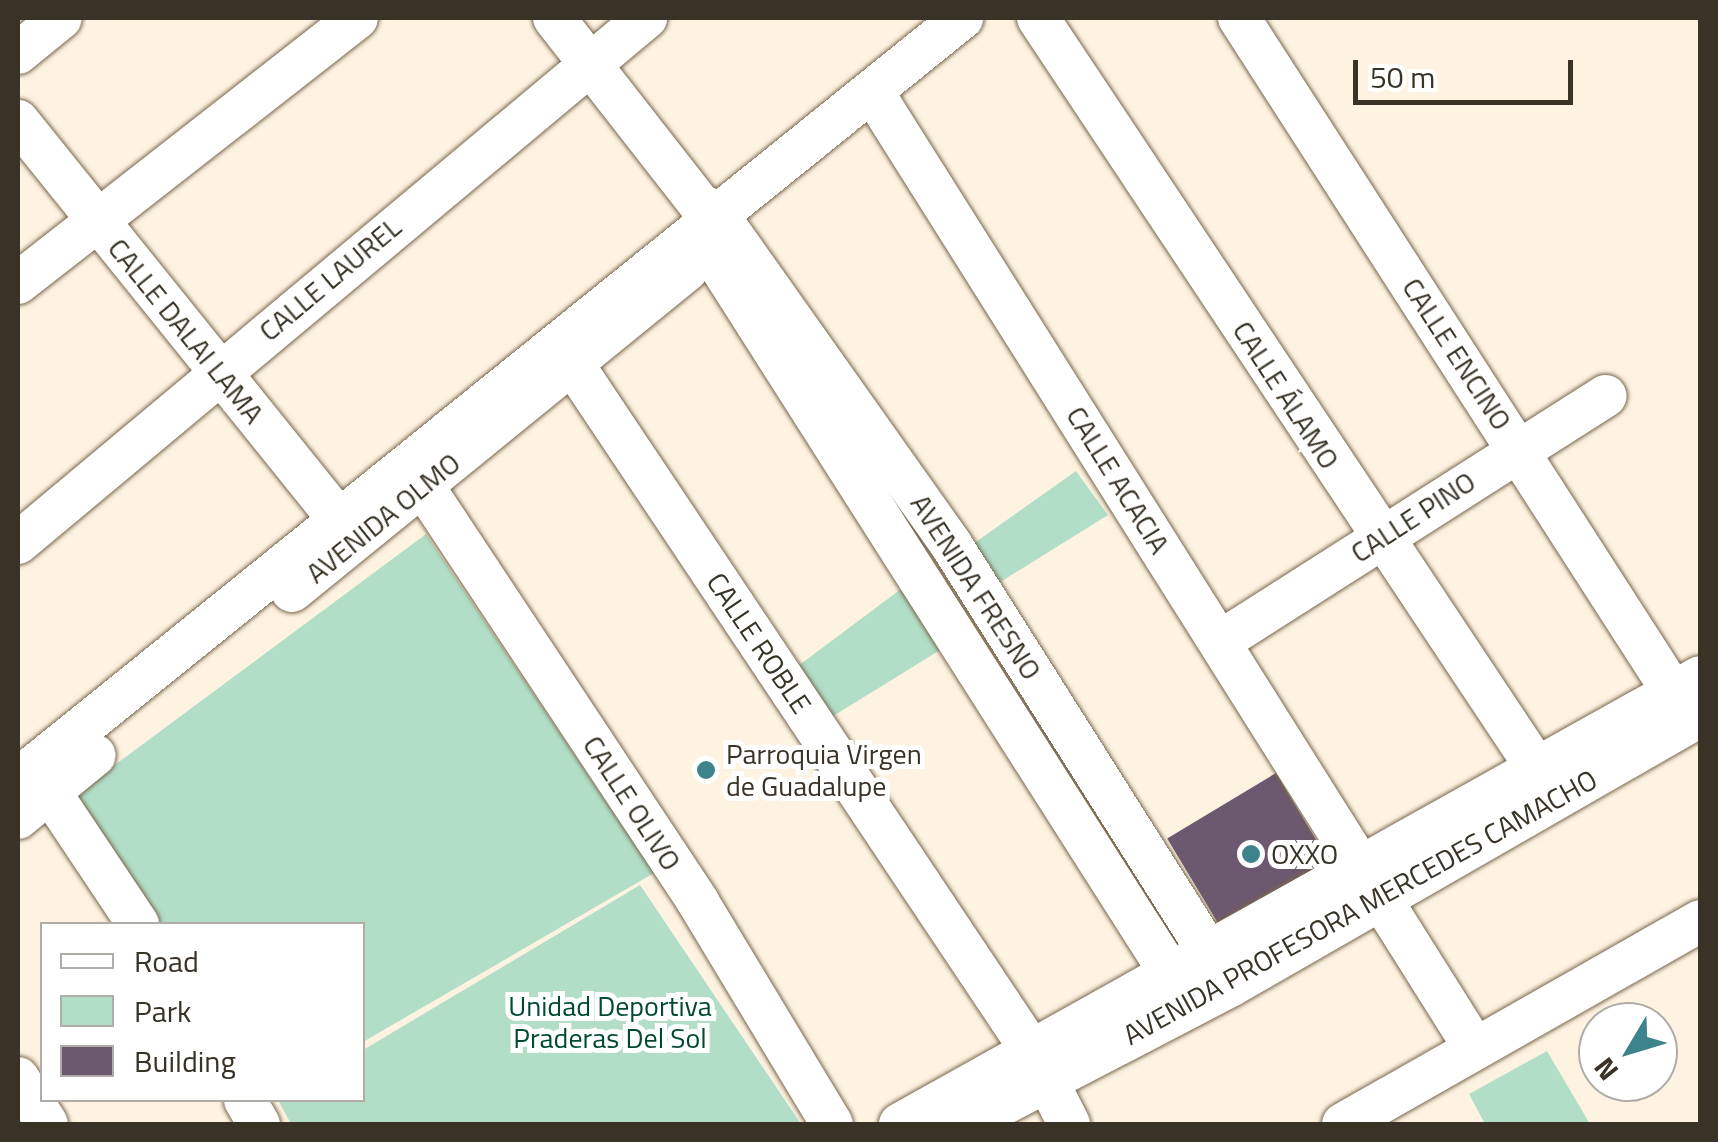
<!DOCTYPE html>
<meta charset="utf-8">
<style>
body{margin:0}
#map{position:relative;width:1718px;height:1142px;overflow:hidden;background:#fef3e1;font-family:"Titillium Web",sans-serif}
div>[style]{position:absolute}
.green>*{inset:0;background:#b2dec8}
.building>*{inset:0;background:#6d596f;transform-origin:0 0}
.roads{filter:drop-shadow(0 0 2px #77664c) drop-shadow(0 0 2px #77664c)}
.minor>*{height:42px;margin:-21px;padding:0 21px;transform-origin:21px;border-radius:21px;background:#fff}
.dots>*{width:28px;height:28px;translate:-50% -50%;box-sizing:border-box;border:5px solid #fff;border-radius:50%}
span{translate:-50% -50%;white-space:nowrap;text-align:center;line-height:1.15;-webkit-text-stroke:10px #fff;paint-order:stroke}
.street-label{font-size:28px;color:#393226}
.poi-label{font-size:28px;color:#393226}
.left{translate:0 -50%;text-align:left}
.park-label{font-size:28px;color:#004a32}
.frame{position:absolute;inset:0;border:20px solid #393226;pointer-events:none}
.legend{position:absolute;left:40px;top:922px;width:325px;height:180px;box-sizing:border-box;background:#fff;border:2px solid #b0ada8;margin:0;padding:12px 18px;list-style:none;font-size:30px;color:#393226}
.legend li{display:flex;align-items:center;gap:20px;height:50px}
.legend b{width:50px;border:2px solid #b0ada8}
.north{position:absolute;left:1578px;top:1002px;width:100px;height:100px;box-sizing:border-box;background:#fff;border:2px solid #b0ada8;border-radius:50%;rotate:232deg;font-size:28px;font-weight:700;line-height:40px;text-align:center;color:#393226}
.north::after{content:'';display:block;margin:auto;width:35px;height:45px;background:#3c838c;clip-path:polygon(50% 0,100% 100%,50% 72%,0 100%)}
.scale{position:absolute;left:1353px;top:60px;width:220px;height:45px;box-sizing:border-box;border:5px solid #393226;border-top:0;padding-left:12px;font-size:30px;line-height:35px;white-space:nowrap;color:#393226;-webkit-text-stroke:8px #fff;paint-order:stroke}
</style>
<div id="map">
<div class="green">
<div style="clip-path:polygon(1076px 471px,1108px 515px,997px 584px,973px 544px)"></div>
<div style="clip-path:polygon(426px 534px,654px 873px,363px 1042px,362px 924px,152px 924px,69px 799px)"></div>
<div style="clip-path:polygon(901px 589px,958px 639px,830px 718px,794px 669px)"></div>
<div style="clip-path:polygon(640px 885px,801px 1124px,291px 1124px,278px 1100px,362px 1100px,363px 1050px)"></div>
<div style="clip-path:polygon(1547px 1051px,1590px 1124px,1485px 1124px,1469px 1094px)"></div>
</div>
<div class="building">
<div style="left:1276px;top:773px;width:103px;height:127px;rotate:59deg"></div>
</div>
<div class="roads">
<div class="minor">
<div style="left:554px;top:18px;width:237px;rotate:52deg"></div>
<div style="left:700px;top:205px;width:16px;rotate:22deg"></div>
<div style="left:715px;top:211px;width:410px;rotate:54.7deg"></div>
<div style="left:952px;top:546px;width:520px;rotate:57.71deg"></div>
<div style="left:1038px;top:18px;width:903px;rotate:56.38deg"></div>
<div style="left:1239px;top:18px;width:802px;rotate:57.22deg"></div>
<div style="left:18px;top:53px;width:55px;rotate:-39.1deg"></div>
<div style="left:872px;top:91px;width:1130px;rotate:57.8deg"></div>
<div style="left:18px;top:121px;width:533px;rotate:51.17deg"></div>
<div style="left:716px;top:260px;width:884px;rotate:57.51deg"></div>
<div style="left:18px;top:283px;width:430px;rotate:-38deg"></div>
<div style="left:574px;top:366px;width:826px;rotate:56.25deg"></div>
<div style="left:1033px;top:1053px;width:80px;rotate:63.1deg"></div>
<div style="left:423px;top:486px;width:499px;rotate:56.5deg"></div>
<div style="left:698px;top:902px;width:259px;rotate:58.9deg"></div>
<div style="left:18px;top:543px;width:819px;rotate:-39.9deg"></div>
<div style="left:292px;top:591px;width:509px;rotate:-39.1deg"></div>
<div style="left:1221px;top:641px;width:456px;rotate:-32.5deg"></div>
<div style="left:36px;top:771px;width:184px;rotate:56.3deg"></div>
<div style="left:18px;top:779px;width:1213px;rotate:-38.87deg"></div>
<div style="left:18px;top:818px;width:99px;rotate:-39.3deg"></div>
<div style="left:18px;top:1078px;width:54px;rotate:57.8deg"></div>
<div style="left:245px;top:1100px;width:28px;rotate:60deg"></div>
<div style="left:900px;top:1124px;width:916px;rotate:-29.19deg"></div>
<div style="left:965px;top:1124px;width:299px;rotate:-27.5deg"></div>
<div style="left:1230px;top:986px;width:542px;rotate:-29.88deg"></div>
<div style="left:1343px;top:1124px;width:411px;rotate:-29.6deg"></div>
</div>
</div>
<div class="dots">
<div style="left:706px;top:770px;background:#3c838c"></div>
<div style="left:1251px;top:854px;background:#3c838c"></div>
</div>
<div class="street-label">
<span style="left:330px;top:279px;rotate:-40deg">CALLE LAUREL</span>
<span style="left:186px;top:331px;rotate:51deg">CALLE DALAI LAMA</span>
<span style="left:1457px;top:354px;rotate:57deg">CALLE ENCINO</span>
<span style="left:1286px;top:395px;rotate:57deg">CALLE ÁLAMO</span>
<span style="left:1118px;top:480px;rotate:58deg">CALLE ACACIA</span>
<span style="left:1413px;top:517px;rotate:-33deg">CALLE PINO</span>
<span style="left:383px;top:518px;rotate:-39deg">AVENIDA OLMO</span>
<span style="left:976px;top:587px;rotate:57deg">AVENIDA FRESNO</span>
<span style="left:759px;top:643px;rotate:56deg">CALLE ROBLE</span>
<span style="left:632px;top:803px;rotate:57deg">CALLE OLIVO</span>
<span style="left:1360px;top:907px;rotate:-29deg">AVENIDA PROFESORA MERCEDES CAMACHO</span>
</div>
<div class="poi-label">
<span class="left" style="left:726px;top:770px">Parroquia Virgen<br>de Guadalupe</span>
<span class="left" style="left:1271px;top:854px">OXXO</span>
</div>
<div class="park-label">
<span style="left:610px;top:1022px">Unidad Deportiva<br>Praderas Del Sol</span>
</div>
<div class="frame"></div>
<ul class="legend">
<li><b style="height:12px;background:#fff"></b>Road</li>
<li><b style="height:28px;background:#b2dec8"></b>Park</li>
<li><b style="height:28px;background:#6d596f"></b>Building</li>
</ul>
<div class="north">N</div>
<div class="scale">50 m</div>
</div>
